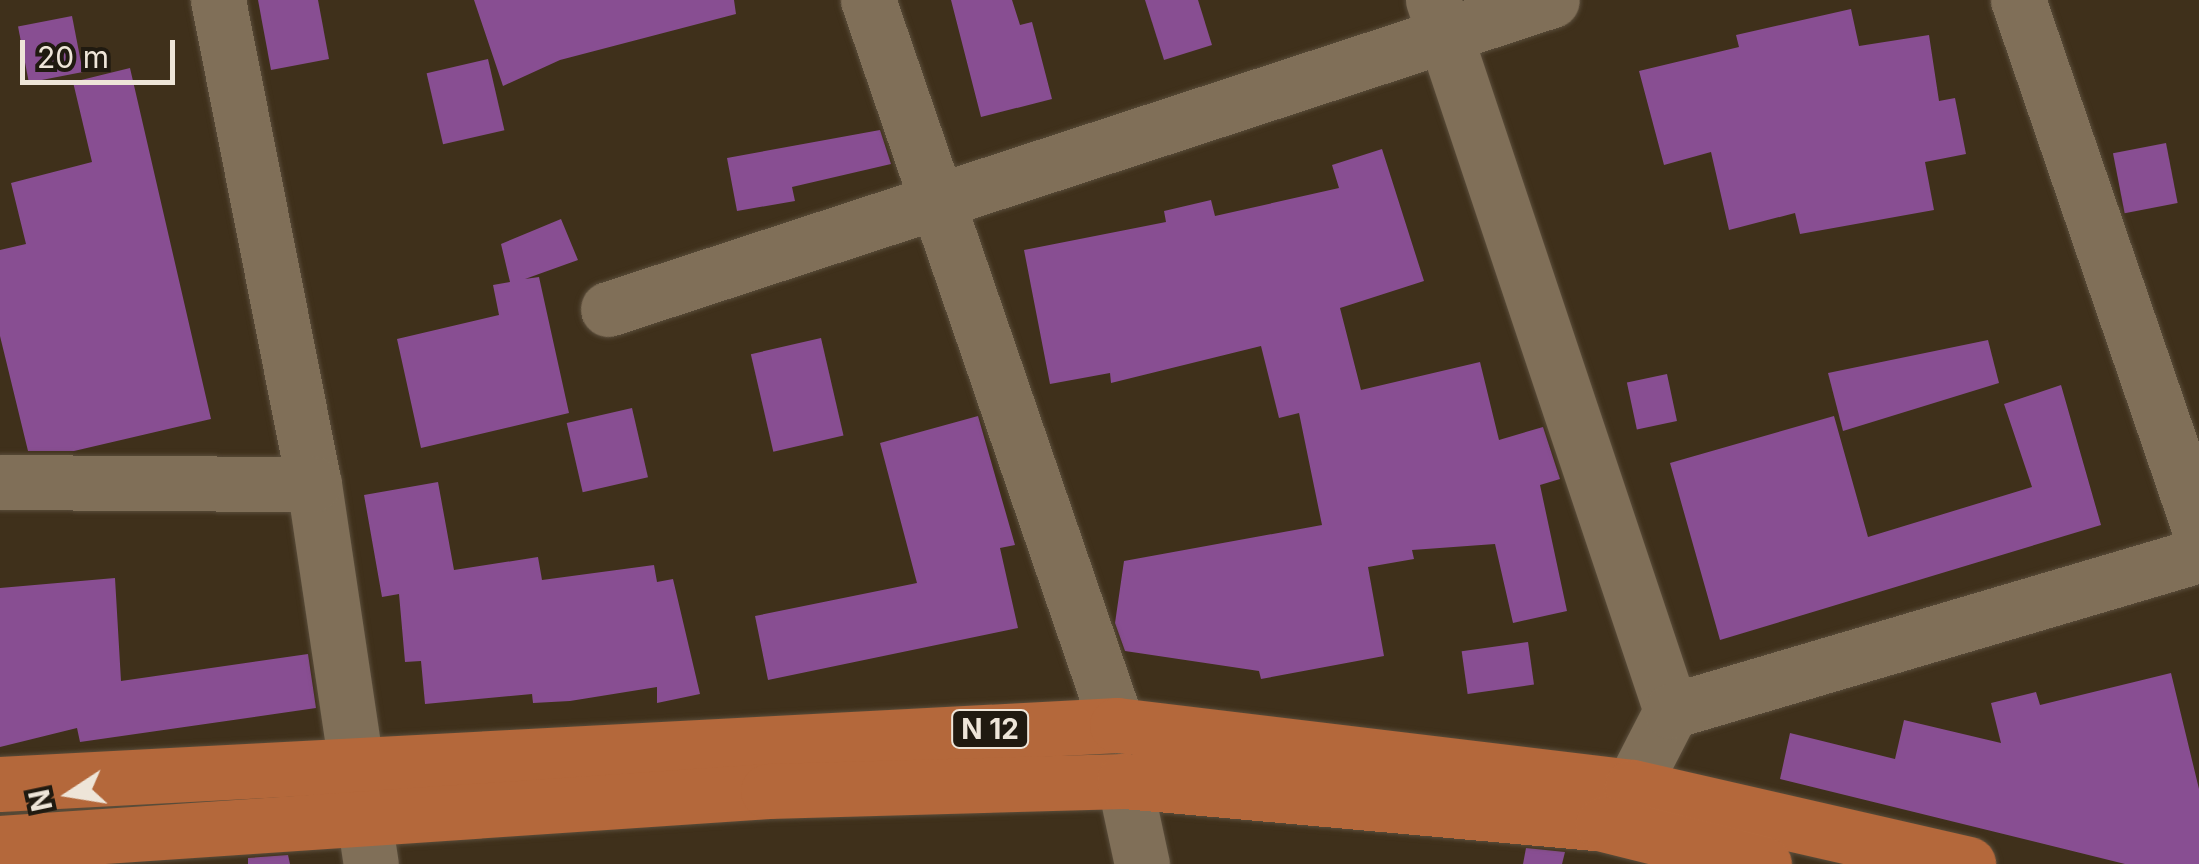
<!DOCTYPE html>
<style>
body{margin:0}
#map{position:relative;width:2199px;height:864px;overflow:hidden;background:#3f301b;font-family:Inter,sans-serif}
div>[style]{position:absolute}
.building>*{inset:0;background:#884e92;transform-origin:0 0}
.roads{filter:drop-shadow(0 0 2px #5a4d3b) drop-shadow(0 0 2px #5a4d3b)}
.street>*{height:55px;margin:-27.5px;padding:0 27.5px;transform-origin:27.5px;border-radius:27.5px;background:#806f58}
.primary>*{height:55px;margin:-27.5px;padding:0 27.5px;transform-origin:27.5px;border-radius:27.5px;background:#b4683b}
span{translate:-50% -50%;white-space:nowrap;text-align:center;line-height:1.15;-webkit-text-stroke:9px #201a10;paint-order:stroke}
.shield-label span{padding:2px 8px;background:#201a10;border:2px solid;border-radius:8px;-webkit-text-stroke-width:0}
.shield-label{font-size:28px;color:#eee5d8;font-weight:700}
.north{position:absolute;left:20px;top:744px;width:100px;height:100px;-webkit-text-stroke:8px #201a10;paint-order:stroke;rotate:258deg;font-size:28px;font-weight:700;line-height:40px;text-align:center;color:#eee5d8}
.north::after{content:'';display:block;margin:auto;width:35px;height:45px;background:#eee5d8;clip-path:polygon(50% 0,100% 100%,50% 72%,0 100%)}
.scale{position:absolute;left:20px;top:40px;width:155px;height:45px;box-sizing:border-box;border:5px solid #eee5d8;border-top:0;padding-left:12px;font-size:30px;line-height:35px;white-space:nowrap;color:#eee5d8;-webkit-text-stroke:8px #201a10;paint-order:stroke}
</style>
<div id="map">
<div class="building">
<div style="clip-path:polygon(258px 0,318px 0,329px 59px,271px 70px)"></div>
<div style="clip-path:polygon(474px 0,734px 0,736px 14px,560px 60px,503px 86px)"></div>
<div style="clip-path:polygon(951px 0,1012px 0,1020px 25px,1032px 22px,1052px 99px,981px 117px)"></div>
<div style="clip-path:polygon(1145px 0,1198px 0,1212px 45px,1164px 60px)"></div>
<div style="clip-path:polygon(1851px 9px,1859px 46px,1929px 35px,1939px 101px,1955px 98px,1966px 154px,1925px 162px,1934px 210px,1800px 234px,1795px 213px,1729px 230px,1711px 152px,1664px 165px,1639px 71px,1739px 47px,1736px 35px)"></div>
<div style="left:72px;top:16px;width:57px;height:55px;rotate:79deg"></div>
<div style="left:488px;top:59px;width:73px;height:63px;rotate:77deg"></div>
<div style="clip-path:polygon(130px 68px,211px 419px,74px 451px,28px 451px,0 336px,0 250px,26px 244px,11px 183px,92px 162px,73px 82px)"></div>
<div style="clip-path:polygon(880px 130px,891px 164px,792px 187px,795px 201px,737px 211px,727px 158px)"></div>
<div style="left:2166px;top:143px;width:61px;height:54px;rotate:79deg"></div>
<div style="clip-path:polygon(1382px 149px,1424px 281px,1340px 308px,1361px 390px,1480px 362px,1499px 440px,1543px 427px,1560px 479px,1540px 485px,1567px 611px,1513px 623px,1495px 544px,1412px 550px,1414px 559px,1368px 567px,1384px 656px,1261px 679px,1259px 671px,1125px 651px,1115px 623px,1124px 561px,1322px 525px,1299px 413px,1279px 418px,1261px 346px,1111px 383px,1110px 373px,1050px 384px,1024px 250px,1166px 222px,1164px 211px,1211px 200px,1215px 216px,1339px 188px,1332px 165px)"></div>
<div style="clip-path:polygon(561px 219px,578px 260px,525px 279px,539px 277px,569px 413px,421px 448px,397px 339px,499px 315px,493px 285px,510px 282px,501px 244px)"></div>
<div style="left:821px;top:338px;width:100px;height:72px;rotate:77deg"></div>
<div style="clip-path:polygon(1988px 340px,1999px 383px,1843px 431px,1828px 373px)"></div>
<div style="left:1667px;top:374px;width:48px;height:41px;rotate:78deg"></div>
<div style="clip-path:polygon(2061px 385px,2101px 525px,1720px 640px,1670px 463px,1834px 416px,1868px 537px,2032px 487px,2004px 404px)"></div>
<div style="left:632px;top:408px;width:71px;height:67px;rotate:77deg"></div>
<div style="clip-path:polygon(978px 416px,1015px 545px,1000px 548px,1018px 628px,768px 680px,755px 616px,917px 583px,880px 443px)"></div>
<div style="clip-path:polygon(438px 482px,454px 570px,538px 557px,542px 580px,654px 565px,657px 582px,673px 579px,700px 694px,657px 703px,657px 687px,570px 701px,533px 703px,532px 694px,425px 704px,421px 661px,405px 662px,399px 594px,382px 597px,364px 495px)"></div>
<div style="clip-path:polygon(115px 578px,121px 681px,308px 654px,316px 708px,80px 742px,77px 728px,0 747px,0 588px)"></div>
<div style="left:1528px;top:642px;width:43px;height:67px;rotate:82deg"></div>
<div style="clip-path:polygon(2171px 673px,2199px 789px,2199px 864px,2125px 864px,1780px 779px,1790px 733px,1895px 759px,1904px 720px,2001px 743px,1991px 703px,2036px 692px,2040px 705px)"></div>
<div style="clip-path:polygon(1526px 848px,1565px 852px,1562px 864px,1523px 864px)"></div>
<div style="clip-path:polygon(288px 855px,290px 864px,248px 864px,248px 858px)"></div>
</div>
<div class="roads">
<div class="street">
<div style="left:218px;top:0;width:493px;rotate:78.8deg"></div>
<div style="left:314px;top:484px;width:384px;rotate:81.5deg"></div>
<div style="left:868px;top:0;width:767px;rotate:71.05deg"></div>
<div style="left:1433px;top:0;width:750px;rotate:71.49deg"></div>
<div style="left:1671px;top:711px;width:85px;rotate:117.2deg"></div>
<div style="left:2018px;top:0;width:558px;rotate:71.08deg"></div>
<div style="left:608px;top:309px;width:993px;rotate:-18.12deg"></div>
<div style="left:0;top:482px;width:314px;rotate:0.4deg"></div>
<div style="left:1671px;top:711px;width:551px;rotate:-16.46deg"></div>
<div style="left:1124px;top:781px;width:85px;rotate:77.8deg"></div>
</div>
<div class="primary">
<div style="left:0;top:784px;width:1119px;rotate:-3.02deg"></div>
<div style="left:1117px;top:725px;width:519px;rotate:6.86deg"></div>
<div style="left:1632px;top:787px;width:345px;rotate:12.9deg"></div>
<div style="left:0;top:843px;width:770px;rotate:-3.87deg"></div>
<div style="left:768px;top:791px;width:356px;rotate:-1.6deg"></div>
<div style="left:1124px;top:781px;width:481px;rotate:5.1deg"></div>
<div style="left:1603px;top:824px;width:166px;rotate:14deg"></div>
</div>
</div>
<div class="shield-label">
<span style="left:990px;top:729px">N 12</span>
</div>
<div class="north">N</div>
<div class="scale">20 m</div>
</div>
